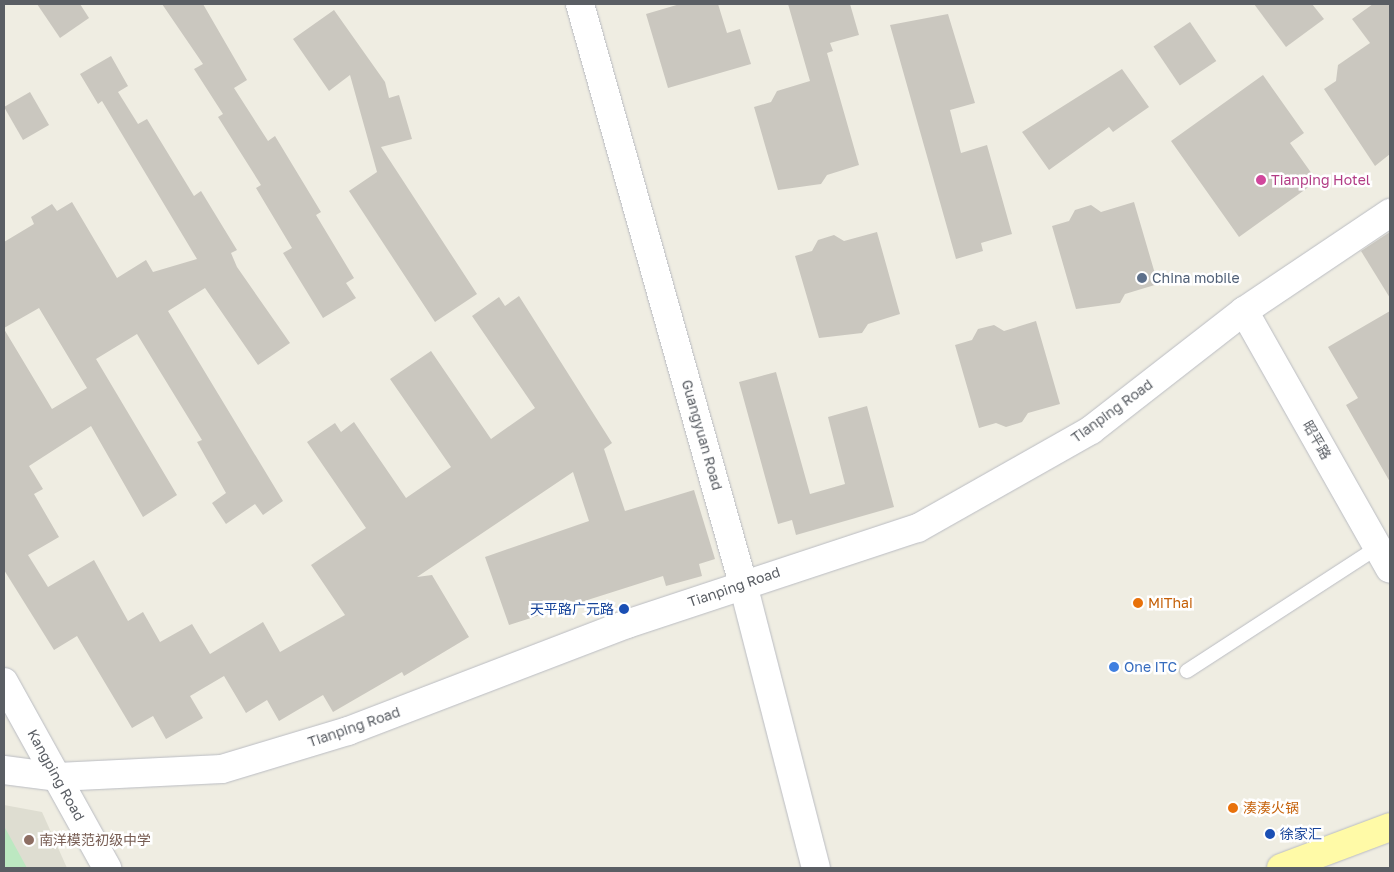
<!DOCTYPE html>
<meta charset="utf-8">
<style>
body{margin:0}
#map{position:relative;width:1394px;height:872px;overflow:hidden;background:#efede2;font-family:"Golos Text","Noto Sans SC",sans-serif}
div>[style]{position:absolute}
.education>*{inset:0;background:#deddd1}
.green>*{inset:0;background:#bce8c1}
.building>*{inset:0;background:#cac7bf;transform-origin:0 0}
.roads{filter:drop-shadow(0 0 1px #babcc2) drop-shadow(0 0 1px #babcc2)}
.lane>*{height:14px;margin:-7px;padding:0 7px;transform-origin:7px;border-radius:7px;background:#fff}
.street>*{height:28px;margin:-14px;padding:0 14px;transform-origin:14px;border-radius:14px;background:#fff}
.secondary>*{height:28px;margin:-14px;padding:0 14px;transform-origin:14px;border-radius:14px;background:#fff}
.primary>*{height:28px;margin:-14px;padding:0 14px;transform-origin:14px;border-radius:14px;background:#fffaa7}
.dots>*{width:14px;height:14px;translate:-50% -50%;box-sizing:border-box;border:2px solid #fff;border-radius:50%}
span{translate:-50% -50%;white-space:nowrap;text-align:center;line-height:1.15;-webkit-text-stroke:5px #fff;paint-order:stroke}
.hotel-label{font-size:14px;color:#b23c85}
.left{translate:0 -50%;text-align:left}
.service-label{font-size:14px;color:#4e5e75}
.street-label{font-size:14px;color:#5a5e64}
.food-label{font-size:14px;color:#c56008}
.transit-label{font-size:14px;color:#164399}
.right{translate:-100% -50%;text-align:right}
.shop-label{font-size:14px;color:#366cbe}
.education-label{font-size:14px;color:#785e54}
.frame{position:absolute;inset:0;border:5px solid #5a5e64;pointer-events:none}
</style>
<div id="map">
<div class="education">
<div style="clip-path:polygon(4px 805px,42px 812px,67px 868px,4px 868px)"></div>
</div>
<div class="green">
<div style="clip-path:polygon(4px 826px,27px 868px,4px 868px)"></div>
</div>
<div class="building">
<div style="clip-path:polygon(37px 4px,80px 4px,89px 18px,60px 38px)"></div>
<div style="clip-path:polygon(162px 4px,203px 4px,247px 80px,234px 88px,268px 141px,275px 136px,321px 212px,316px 215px,354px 278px,346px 283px,356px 298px,323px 318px,283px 253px,292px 248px,256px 188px,261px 185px,218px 117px,223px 114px,194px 69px,203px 64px)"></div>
<div style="clip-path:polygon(680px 4px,718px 4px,727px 33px,740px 29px,751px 64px,668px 88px,646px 14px)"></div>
<div style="clip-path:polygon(788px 4px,850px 4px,859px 35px,830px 43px,833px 51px,827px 53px,859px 165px,827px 175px,821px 184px,778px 190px,754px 107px,771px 102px,777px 91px,810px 81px)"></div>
<div style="clip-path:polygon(1254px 4px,1312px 4px,1324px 19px,1286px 47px)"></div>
<div style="clip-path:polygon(1373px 4px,1390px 4px,1390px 154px,1375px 166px,1324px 89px,1336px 81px,1338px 65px,1370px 43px,1352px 19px)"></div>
<div style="clip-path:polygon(334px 10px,385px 82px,389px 98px,399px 95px,412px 139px,381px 147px,477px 294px,435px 322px,349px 191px,377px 172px,350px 75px,329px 91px,293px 39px)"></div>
<div style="clip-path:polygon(948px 14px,975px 103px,950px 110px,961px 153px,987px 145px,1012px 234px,981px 243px,983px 251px,956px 259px,890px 25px)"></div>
<div style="left:1190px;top:22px;width:47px;height:44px;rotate:56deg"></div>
<div style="clip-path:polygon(111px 56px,128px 86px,118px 92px,138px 124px,147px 119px,194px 196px,201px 191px,237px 250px,231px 253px,237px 267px,290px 343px,258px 365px,205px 288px,168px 311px,283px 501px,263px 515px,255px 504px,226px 524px,212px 503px,226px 493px,197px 442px,202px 440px,137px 334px,96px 359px,177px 495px,143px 517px,91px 426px,29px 466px,43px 489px,34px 494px,59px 537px,28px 555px,48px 587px,94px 560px,128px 621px,143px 612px,160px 642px,192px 624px,210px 654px,263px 622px,280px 652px,345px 615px,311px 565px,366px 528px,307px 442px,335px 423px,341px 432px,354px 422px,406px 498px,451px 467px,390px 379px,431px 351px,491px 439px,535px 408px,472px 316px,499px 297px,505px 306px,519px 296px,612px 443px,604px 449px,625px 511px,694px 490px,715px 559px,699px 564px,702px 576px,666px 586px,663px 576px,509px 625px,485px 557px,589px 521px,573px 472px,417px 577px,432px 575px,469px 637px,404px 676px,402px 672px,333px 712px,323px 695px,279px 721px,267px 700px,246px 713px,224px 676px,190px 696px,203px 718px,166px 739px,153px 716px,132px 728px,77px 636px,54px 650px,4px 570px,4px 329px,52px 409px,87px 388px,39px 308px,4px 328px,4px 242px,34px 224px,31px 217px,52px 204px,57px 211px,72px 202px,117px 278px,146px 260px,153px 272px,197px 259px,102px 101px,98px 104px,80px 74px)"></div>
<div style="clip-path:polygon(1122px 69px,1149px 107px,1113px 132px,1109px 127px,1049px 170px,1022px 132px)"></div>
<div style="clip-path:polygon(1263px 75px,1304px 133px,1290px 143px,1317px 181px,1239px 237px,1171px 141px)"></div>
<div style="left:30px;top:92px;width:38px;height:30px;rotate:60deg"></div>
<div style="clip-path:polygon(1134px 202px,1158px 284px,1125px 294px,1120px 303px,1076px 309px,1052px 226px,1069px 221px,1075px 210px,1091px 205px,1101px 212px)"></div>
<div style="clip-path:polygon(877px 232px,900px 314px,868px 324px,862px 333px,819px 338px,795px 256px,812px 251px,818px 240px,834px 235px,844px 241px)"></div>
<div style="clip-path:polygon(1390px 232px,1390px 298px,1361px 251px)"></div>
<div style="clip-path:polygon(1390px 311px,1390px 482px,1346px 405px,1358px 398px,1328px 347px)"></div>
<div style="clip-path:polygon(1036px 321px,1060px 404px,1028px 413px,1022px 422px,1006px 427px,996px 423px,979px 428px,955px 345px,972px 340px,978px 329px,994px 325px,1004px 331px)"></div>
<div style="clip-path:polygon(776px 372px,810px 494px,845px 484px,828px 417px,867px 406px,894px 507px,796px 535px,792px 520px,778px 524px,739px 382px)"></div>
</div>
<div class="roads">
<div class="lane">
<div style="left:1187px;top:671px;width:228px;rotate:-33deg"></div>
</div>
<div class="street">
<div style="left:1244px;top:311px;width:296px;rotate:60.5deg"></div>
<div style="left:4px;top:682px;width:213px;rotate:61deg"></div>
<div style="left:4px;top:770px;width:53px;rotate:7.5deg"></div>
<div style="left:57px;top:777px;width:165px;rotate:-2.8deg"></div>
<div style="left:222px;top:769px;width:132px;rotate:-16.8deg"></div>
<div style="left:348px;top:731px;width:299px;rotate:-21deg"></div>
<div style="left:627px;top:624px;width:306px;rotate:-18.3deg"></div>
<div style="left:918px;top:528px;width:199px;rotate:-29.5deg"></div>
<div style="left:1091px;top:430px;width:194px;rotate:-37.9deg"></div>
<div style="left:1244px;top:311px;width:176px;rotate:-33.9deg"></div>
</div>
<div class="secondary">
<div style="left:580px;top:4px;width:602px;rotate:74.3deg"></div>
<div style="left:743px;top:584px;width:293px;rotate:75.6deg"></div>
</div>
<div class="primary">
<div style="left:1281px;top:868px;width:116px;rotate:-20.6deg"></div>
</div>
</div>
<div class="dots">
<div style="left:1261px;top:180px;background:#d1479c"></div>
<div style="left:1142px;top:278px;background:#5c6f8a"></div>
<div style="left:1138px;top:603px;background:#e8710a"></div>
<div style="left:624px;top:609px;background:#1a4fb4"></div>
<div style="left:1114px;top:667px;background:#3f7fe0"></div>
<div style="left:1233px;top:808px;background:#e8710a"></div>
<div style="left:1270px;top:834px;background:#1a4fb4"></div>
<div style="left:29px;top:840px;background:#8d6e63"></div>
</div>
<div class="hotel-label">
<span class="left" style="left:1271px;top:180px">Tianping Hotel</span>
</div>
<div class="service-label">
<span class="left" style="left:1152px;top:278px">China mobile</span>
</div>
<div class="street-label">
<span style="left:1112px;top:411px;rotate:-36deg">Tianping Road</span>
<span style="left:702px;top:435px;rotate:74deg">Guangyuan Road</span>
<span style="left:1317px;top:440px;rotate:60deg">昭平路</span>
<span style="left:734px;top:587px;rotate:-19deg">Tianping Road</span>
<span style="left:354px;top:727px;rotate:-19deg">Tianping Road</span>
<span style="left:56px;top:775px;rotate:61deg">Kangping Road</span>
</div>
<div class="food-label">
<span class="left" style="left:1148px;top:603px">MiThai</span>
<span class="left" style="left:1243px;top:808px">湊湊火锅</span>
</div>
<div class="transit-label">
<span class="right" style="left:614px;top:609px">天平路广元路</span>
<span class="left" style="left:1280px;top:834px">徐家汇</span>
</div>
<div class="shop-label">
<span class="left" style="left:1124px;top:667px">One ITC</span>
</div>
<div class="education-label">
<span class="left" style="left:39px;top:840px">南洋模范初级中学</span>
</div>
<div class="frame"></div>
</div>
